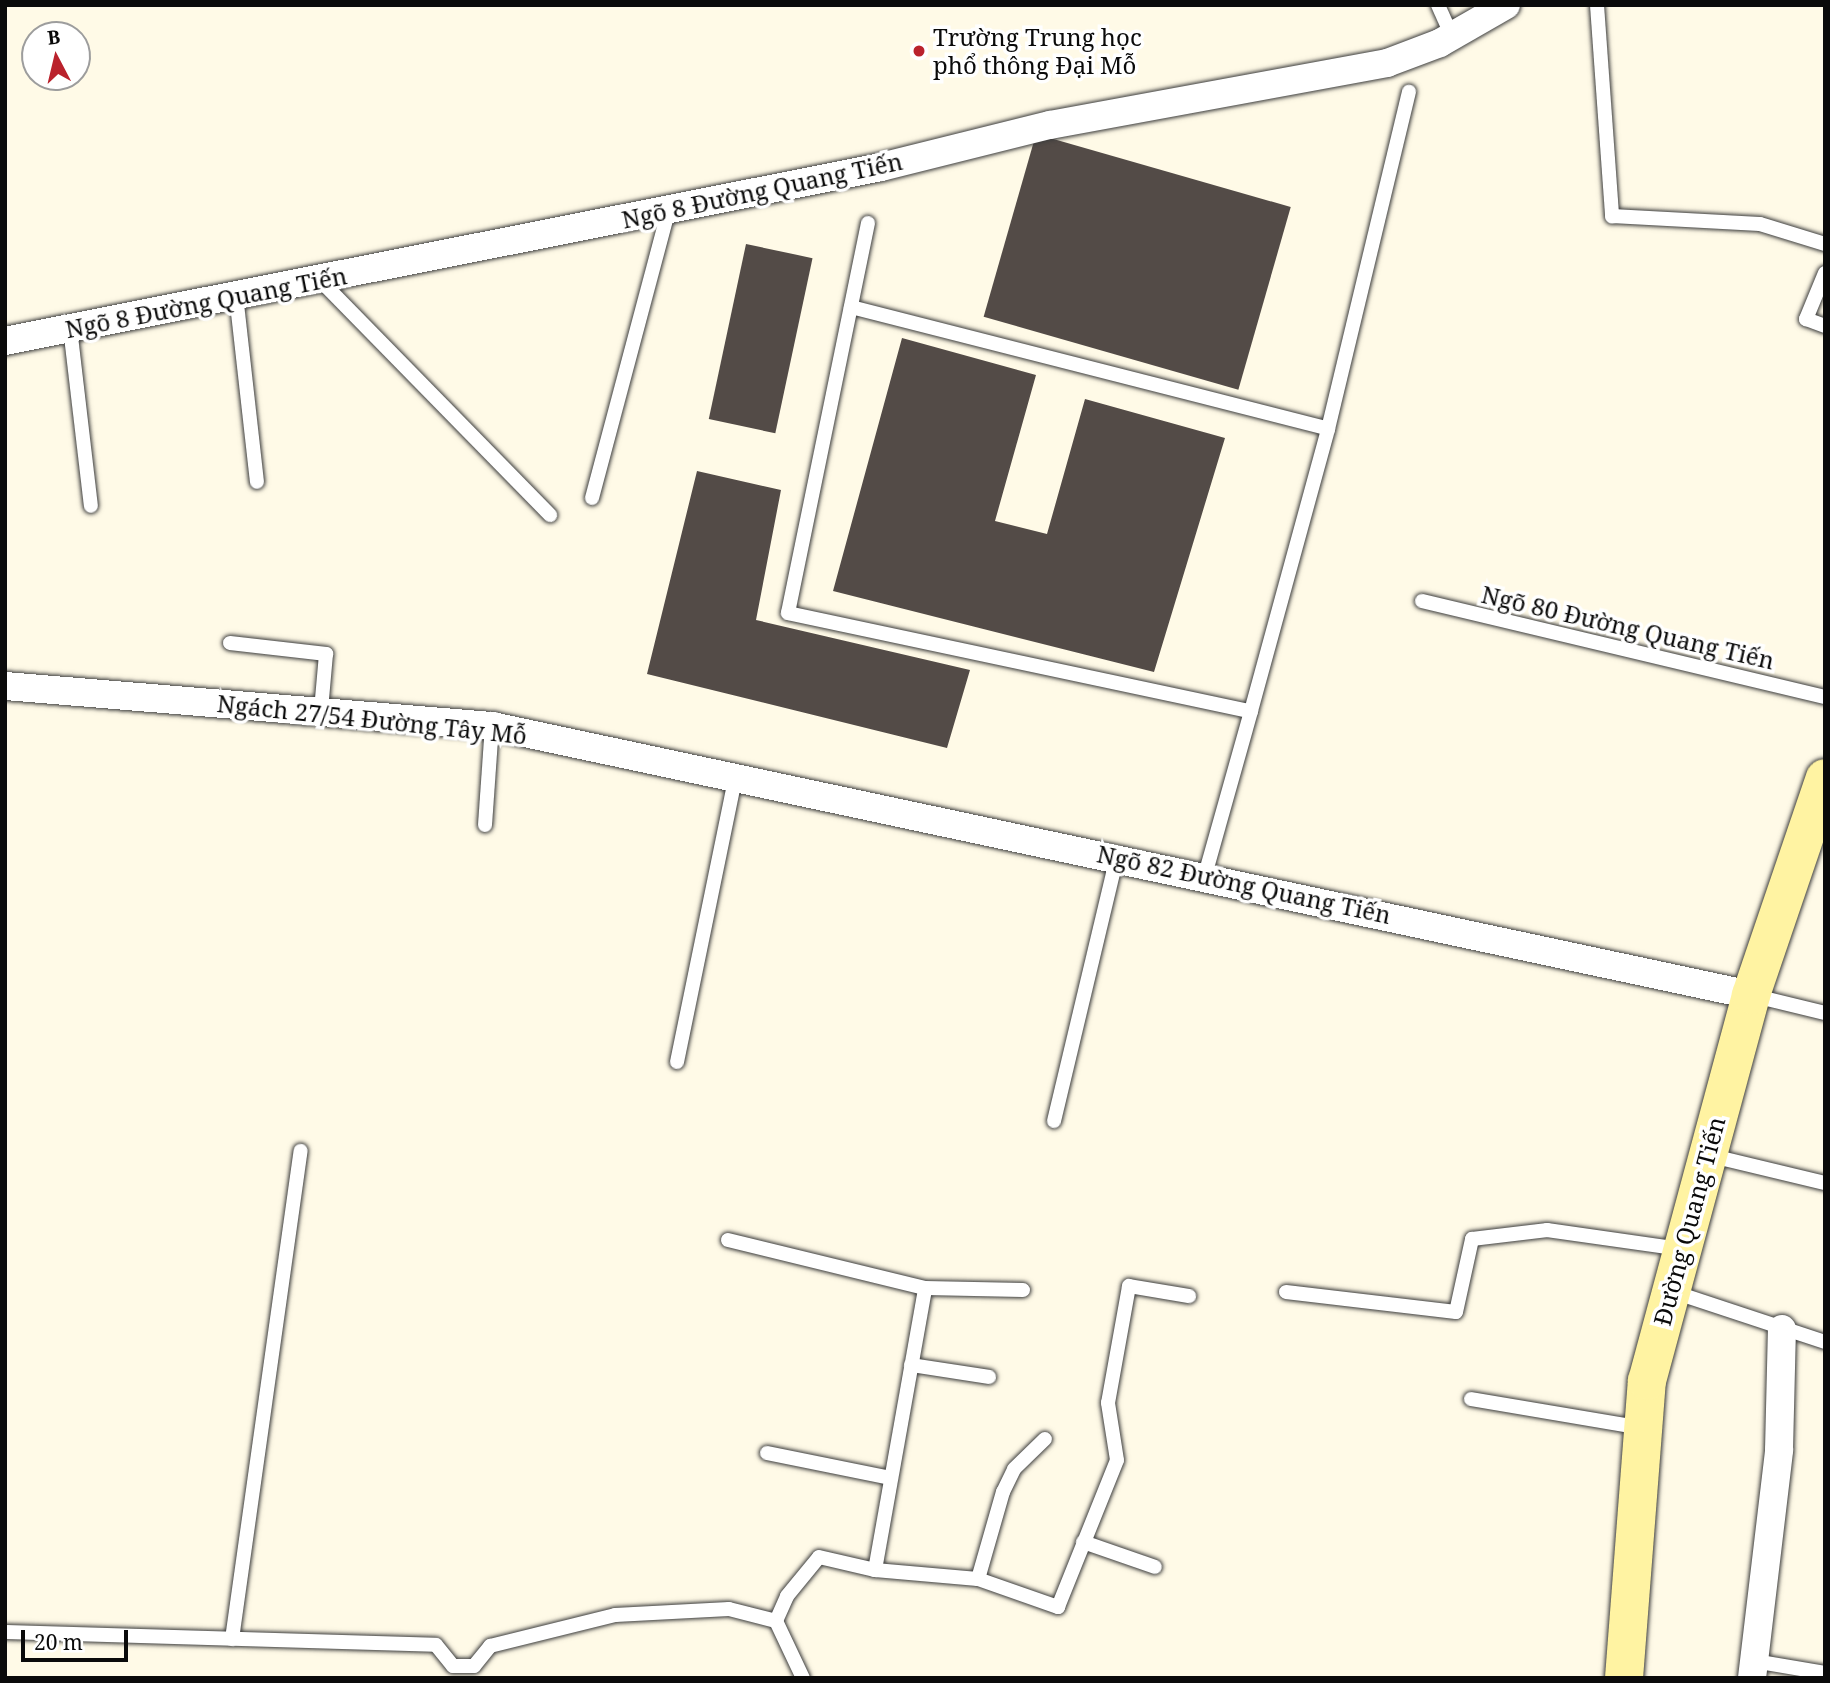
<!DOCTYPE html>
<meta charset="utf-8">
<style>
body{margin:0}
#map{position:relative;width:1830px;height:1683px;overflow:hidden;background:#fffae7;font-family:"Noto Serif",serif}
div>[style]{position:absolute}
.building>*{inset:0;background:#534b47;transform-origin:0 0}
.roads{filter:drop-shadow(0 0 2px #3d3d3d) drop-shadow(0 0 2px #3d3d3d)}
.lane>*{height:14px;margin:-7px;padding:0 7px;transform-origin:7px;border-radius:7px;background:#fff}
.street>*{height:28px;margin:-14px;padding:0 14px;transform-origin:14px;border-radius:14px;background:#fff}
.secondary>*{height:38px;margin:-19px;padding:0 19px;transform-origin:19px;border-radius:19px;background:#fff3a2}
.dots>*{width:19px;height:19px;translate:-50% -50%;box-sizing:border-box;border:4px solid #fff;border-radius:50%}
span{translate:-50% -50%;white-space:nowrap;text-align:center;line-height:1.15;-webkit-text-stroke:7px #fff;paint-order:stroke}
.poi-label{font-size:24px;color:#0a0a0a}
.left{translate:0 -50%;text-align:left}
.street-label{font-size:24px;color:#0a0a0a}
.frame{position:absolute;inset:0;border:7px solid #0a0a0a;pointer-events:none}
.north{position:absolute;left:21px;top:21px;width:70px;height:70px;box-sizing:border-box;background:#fff;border:2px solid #9d9d9d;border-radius:50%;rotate:353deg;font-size:19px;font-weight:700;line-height:28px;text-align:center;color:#0a0a0a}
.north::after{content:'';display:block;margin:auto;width:24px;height:32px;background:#ba222c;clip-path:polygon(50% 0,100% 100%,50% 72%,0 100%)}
.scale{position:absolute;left:21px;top:1630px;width:107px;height:32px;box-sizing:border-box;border:4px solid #0a0a0a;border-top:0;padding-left:9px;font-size:21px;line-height:24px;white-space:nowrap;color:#0a0a0a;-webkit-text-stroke:5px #fff;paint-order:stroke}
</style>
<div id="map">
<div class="building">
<div style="left:1036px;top:134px;width:265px;height:190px;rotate:16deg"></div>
<div style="left:746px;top:244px;width:68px;height:179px;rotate:12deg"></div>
<div style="clip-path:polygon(902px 338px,1036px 375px,995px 521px,1047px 534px,1085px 399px,1225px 438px,1154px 672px,833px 591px)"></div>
<div style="clip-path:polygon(697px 471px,781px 490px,756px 620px,970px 670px,947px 748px,647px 674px)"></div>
</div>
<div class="roads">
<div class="lane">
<div style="left:1438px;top:5px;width:34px;rotate:66deg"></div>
<div style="left:1597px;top:5px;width:212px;rotate:85.9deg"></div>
<div style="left:1612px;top:216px;width:148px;rotate:3.1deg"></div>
<div style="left:1760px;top:224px;width:68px;rotate:17.1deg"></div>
<div style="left:868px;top:223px;width:398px;rotate:101.6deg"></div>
<div style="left:788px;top:613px;width:473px;rotate:12deg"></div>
<div style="left:1251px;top:711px;width:292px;rotate:-74.7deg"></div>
<div style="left:1328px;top:429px;width:347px;rotate:-76.5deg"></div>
<div style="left:1825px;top:273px;width:50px;rotate:112.4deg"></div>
<div style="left:1806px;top:319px;width:20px;rotate:20deg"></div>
<div style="left:320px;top:280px;width:329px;rotate:45.6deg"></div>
<div style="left:236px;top:295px;width:188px;rotate:83.6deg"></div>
<div style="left:851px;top:307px;width:492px;rotate:14.3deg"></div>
<div style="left:70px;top:328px;width:179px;rotate:83.3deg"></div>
<div style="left:592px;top:498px;width:299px;rotate:-75.1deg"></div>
<div style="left:1422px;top:601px;width:414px;rotate:13.4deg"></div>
<div style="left:230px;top:643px;width:97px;rotate:6.5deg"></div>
<div style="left:326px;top:654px;width:56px;rotate:95.1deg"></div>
<div style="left:485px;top:825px;width:99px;rotate:-86deg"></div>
<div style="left:1205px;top:875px;width:170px;rotate:-74.3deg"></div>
<div style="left:1751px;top:995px;width:76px;rotate:13.7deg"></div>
<div style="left:677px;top:1062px;width:293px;rotate:-78.4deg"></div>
<div style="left:1054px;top:1121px;width:272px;rotate:-76.6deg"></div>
<div style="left:1708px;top:1155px;width:120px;rotate:13.5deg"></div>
<div style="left:728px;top:1240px;width:203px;rotate:13.7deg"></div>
<div style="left:925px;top:1288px;width:98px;rotate:1.2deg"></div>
<div style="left:1671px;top:1291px;width:162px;rotate:18.3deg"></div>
<div style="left:1286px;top:1292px;width:171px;rotate:6.7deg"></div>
<div style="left:1456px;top:1312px;width:75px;rotate:-77.6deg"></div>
<div style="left:1472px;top:1239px;width:76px;rotate:-6.8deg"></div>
<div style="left:1547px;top:1230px;width:134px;rotate:8.1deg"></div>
<div style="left:911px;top:1365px;width:79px;rotate:8.7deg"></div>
<div style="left:1471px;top:1399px;width:173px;rotate:9.6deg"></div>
<div style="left:767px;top:1453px;width:126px;rotate:11.4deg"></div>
<div style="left:1083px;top:1542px;width:76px;rotate:19.1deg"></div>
<div style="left:875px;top:1570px;width:286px;rotate:-79.9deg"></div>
<div style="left:978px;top:1579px;width:91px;rotate:-74deg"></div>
<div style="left:1003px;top:1492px;width:25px;rotate:-64deg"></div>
<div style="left:1014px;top:1469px;width:43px;rotate:-44.1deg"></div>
<div style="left:776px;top:1621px;width:27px;rotate:-66deg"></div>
<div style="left:787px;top:1596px;width:50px;rotate:-50.6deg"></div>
<div style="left:819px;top:1557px;width:57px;rotate:13.1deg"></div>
<div style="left:875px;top:1570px;width:103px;rotate:5deg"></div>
<div style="left:978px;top:1579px;width:85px;rotate:19.3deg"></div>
<div style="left:1058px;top:1607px;width:158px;rotate:-68.1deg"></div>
<div style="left:1117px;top:1460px;width:58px;rotate:-99deg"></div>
<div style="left:1108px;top:1403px;width:119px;rotate:-79.8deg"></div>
<div style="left:1129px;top:1286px;width:61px;rotate:9.5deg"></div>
<div style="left:5px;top:1632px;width:431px;rotate:1.7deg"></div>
<div style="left:436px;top:1645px;width:27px;rotate:51deg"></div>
<div style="left:453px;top:1666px;width:21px"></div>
<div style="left:474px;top:1666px;width:26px;rotate:-51deg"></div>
<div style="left:490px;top:1646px;width:129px;rotate:-13.9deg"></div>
<div style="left:615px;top:1615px;width:114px;rotate:-3deg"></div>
<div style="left:729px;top:1609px;width:49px;rotate:14.3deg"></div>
<div style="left:776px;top:1621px;width:63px;rotate:64.7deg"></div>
<div style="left:232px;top:1639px;width:493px;rotate:-82deg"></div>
<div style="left:1754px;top:1661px;width:72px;rotate:9.6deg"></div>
</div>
<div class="street">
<div style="left:5px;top:341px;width:893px;rotate:-11.23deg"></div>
<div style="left:881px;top:167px;width:174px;rotate:-14deg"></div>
<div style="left:1050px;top:125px;width:343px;rotate:-10.4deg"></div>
<div style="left:1387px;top:63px;width:57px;rotate:-20.7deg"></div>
<div style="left:1440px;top:43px;width:76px;rotate:-29.9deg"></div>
<div style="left:5px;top:686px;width:489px;rotate:4.7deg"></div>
<div style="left:492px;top:726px;width:1287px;rotate:12.06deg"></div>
<div style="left:1752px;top:1678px;width:230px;rotate:-83.2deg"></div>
<div style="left:1779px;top:1450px;width:121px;rotate:-88.6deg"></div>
</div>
<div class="secondary">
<div style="left:1624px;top:1678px;width:298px;rotate:-85.6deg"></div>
<div style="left:1647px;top:1381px;width:400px;rotate:-74.9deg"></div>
<div style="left:1751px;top:995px;width:229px;rotate:-71.2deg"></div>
</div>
</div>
<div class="dots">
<div style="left:919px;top:51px;background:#ba222c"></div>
</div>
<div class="poi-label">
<span class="left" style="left:933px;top:51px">Trường Trung học<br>phổ thông Đại Mỗ</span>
</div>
<div class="street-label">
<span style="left:762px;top:190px;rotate:-12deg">Ngõ 8 Đường Quang Tiến</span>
<span style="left:206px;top:302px;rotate:-11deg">Ngõ 8 Đường Quang Tiến</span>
<span style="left:1628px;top:627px;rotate:13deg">Ngõ 80 Đường Quang Tiến</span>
<span style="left:372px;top:719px;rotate:6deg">Ngách 27/54 Đường Tây Mỗ</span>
<span style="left:1244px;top:884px;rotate:12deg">Ngõ 82 Đường Quang Tiến</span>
<span style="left:1689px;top:1221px;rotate:-75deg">Đường Quang Tiến</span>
</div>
<div class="frame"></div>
<div class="north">B</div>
<div class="scale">20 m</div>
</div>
